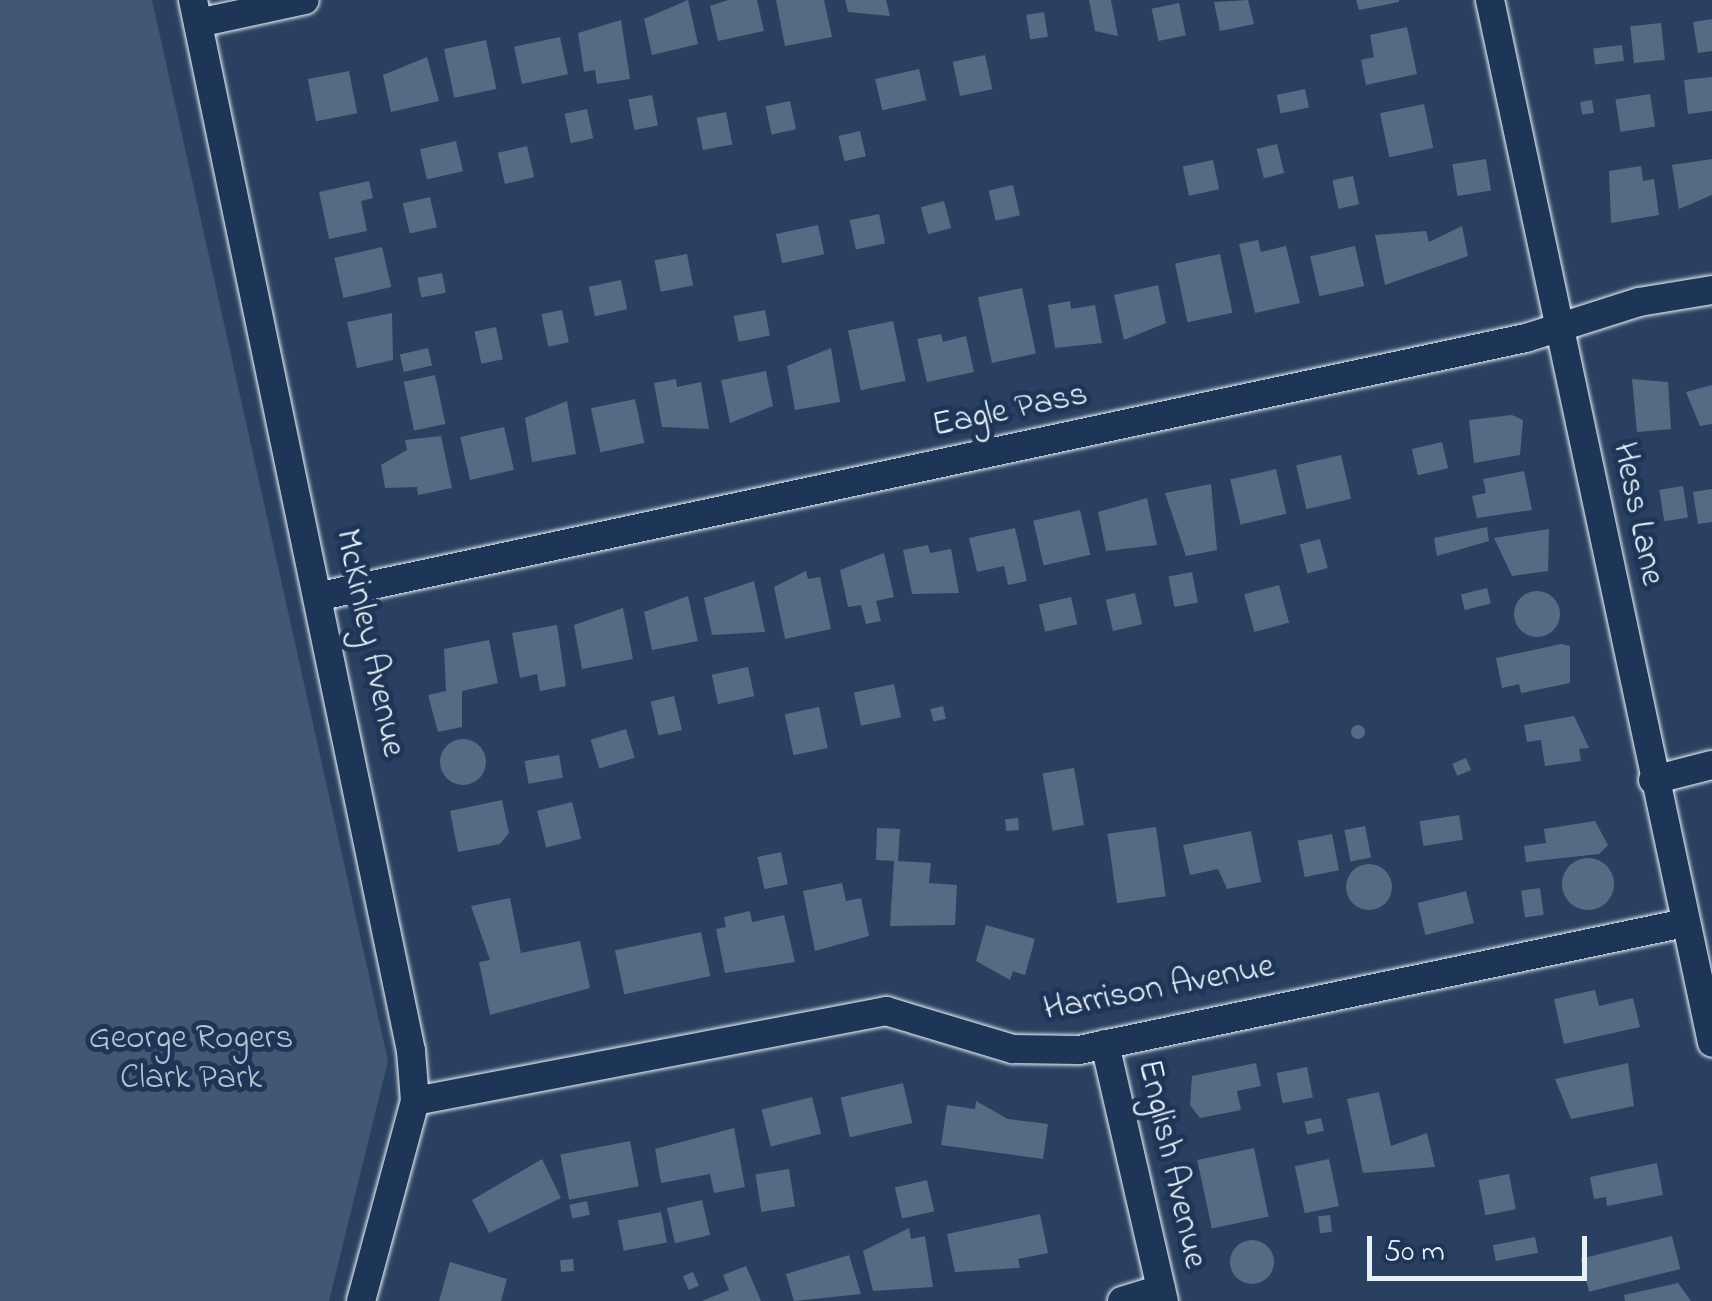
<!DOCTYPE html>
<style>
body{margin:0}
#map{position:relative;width:1712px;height:1301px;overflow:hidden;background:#294061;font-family:"Indie Flower",sans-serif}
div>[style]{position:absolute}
.green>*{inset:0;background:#415774}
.building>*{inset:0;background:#556a83;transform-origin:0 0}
.round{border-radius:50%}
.roads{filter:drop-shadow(0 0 2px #e8f1f8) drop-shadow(0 0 2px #e8f1f8)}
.minor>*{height:28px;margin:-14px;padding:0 14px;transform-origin:14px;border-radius:14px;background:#1d3557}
span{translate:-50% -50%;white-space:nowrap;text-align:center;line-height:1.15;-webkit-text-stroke:10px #1d3557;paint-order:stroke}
.street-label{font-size:35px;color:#e8f1f8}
.park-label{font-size:35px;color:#b6c3d0}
.scale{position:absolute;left:1367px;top:1236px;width:220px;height:45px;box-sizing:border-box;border:5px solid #e8f1f8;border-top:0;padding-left:12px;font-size:30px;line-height:35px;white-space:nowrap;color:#e8f1f8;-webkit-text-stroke:8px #1d3557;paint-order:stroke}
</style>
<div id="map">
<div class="green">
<div style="clip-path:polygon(0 0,152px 0,388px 1061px,329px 1301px,0 1301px)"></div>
</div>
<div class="building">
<div style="clip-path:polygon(688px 0,698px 44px,652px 55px,644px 19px)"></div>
<div style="clip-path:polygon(728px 0,757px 0,764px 31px,718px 41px,710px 6px)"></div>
<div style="clip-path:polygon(776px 0,824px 0,832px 37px,785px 46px)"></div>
<div style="clip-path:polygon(845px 0,886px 0,890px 16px,848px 12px)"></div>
<div style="clip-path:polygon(1089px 0,1111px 0,1118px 36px,1095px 31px)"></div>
<div style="clip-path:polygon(1248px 0,1254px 24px,1220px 31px,1214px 2px)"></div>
<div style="clip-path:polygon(1356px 0,1399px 0,1399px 2px,1359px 10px)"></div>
<div style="left:1179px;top:3px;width:33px;height:28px;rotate:78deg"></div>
<div style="left:1044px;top:12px;width:25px;height:18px;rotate:81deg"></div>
<div style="clip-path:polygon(1712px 19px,1712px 51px,1698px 53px,1693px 22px)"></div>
<div style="clip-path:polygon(621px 20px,630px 79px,597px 84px,595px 70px,584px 72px,578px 33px)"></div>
<div style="left:1661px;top:23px;width:37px;height:31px;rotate:84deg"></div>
<div style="clip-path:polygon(1407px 27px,1417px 74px,1366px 85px,1361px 60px,1374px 57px,1370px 35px)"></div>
<div style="left:560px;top:37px;width:38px;height:47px;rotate:78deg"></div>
<div style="left:486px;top:40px;width:50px;height:43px;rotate:78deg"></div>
<div style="left:1622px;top:45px;width:16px;height:29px;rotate:83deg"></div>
<div style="left:985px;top:55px;width:35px;height:33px;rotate:78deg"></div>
<div style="clip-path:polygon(427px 57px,439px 101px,391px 112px,383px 75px)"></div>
<div style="left:919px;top:69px;width:32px;height:45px;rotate:77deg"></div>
<div style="left:349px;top:71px;width:43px;height:42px;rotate:79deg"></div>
<div style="clip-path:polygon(1712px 77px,1712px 111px,1688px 114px,1684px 80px)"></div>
<div style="left:1305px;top:89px;width:19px;height:29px;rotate:78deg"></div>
<div style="left:1650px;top:94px;width:33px;height:35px;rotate:81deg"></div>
<div style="left:652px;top:95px;width:31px;height:24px;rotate:79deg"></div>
<div style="left:1592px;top:100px;width:13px;height:12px;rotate:81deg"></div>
<div style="left:790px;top:101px;width:29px;height:25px;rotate:78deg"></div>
<div style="left:1424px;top:104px;width:45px;height:45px;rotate:78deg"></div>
<div style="left:587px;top:109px;width:30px;height:23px;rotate:78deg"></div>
<div style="left:726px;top:112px;width:33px;height:30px;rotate:79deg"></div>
<div style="left:860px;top:131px;width:26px;height:22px;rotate:77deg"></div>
<div style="left:456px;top:141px;width:31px;height:37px;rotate:77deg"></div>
<div style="left:1277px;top:144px;width:30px;height:21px;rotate:76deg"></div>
<div style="left:527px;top:146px;width:32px;height:30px;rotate:77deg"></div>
<div style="left:1486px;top:159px;width:32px;height:34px;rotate:81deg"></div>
<div style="clip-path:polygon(1712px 159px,1712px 195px,1679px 209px,1672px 165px)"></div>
<div style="left:1213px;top:160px;width:30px;height:31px;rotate:78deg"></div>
<div style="clip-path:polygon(1641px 166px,1643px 181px,1654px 179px,1659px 215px,1611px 223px,1609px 171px)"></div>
<div style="left:1353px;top:176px;width:29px;height:21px;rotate:78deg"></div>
<div style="clip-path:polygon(369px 181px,373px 198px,361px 201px,367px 231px,329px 239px,319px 192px)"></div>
<div style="left:1013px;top:185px;width:31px;height:25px;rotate:77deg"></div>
<div style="left:430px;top:197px;width:31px;height:28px;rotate:77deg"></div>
<div style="left:944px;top:201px;width:28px;height:24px;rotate:75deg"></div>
<div style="left:879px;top:214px;width:30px;height:30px;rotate:78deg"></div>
<div style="left:818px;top:225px;width:30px;height:43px;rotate:78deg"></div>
<div style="clip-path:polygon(1462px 226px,1468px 256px,1385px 285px,1375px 235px,1426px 231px,1429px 242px)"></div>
<div style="clip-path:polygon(1258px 240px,1261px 252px,1286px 246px,1300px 303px,1255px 313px,1239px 244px)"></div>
<div style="left:1355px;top:246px;width:41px;height:46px;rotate:77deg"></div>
<div style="left:382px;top:247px;width:41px;height:49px;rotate:77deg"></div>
<div style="left:687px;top:254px;width:32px;height:33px;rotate:79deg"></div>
<div style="left:1220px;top:254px;width:60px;height:46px;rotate:78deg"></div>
<div style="left:442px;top:273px;width:20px;height:25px;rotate:79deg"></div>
<div style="left:621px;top:280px;width:30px;height:33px;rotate:78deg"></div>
<div style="clip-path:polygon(1158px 285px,1166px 323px,1124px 340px,1114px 295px)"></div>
<div style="left:1022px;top:288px;width:67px;height:45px;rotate:78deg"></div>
<div style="clip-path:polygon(1070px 301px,1071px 309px,1095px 305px,1102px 343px,1055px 348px,1048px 305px)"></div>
<div style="left:562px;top:310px;width:33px;height:21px;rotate:78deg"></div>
<div style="left:765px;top:310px;width:26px;height:32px;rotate:79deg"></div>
<div style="clip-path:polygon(392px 313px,393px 360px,357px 368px,347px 322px)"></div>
<div style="left:893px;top:321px;width:61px;height:46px;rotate:78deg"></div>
<div style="left:496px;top:327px;width:33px;height:22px;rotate:78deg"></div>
<div style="clip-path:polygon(941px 334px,943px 342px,966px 336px,974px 372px,927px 382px,917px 339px)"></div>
<div style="left:428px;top:348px;width:18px;height:29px;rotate:77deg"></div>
<div style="clip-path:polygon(831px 348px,840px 402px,795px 410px,787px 366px)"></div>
<div style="clip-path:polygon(766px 371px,773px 406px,730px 423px,721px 380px)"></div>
<div style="left:435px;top:375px;width:50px;height:32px;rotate:78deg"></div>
<div style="clip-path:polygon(676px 379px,677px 387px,701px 382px,709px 429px,662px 427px,654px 383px)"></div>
<div style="clip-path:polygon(1632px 379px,1668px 382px,1671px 429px,1637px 432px)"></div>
<div style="clip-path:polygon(1712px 385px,1712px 424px,1700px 426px,1686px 392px)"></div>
<div style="left:635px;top:399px;width:45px;height:45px;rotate:78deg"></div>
<div style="clip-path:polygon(567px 401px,576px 454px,532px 462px,525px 418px)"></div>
<div style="clip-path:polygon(1512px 415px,1523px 420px,1520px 455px,1474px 463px,1469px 420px)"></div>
<div style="left:504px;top:427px;width:44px;height:45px;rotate:77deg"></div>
<div style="clip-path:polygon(441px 436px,452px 488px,418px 495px,417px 487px,385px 488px,381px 465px,407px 450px,405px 440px)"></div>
<div style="left:1442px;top:442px;width:27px;height:31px;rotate:77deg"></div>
<div style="left:1341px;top:455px;width:45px;height:46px;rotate:77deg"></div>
<div style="left:1276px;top:469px;width:46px;height:47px;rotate:77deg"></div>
<div style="clip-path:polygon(1524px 471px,1532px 510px,1477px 518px,1472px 496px,1486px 493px,1483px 479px)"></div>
<div style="clip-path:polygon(1211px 484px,1217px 550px,1186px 556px,1165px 493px)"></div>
<div style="left:1683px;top:486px;width:32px;height:24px;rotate:81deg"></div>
<div style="clip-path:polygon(1712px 489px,1712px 522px,1698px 524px,1693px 492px)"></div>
<div style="clip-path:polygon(1147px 498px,1157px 545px,1106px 551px,1098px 512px)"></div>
<div style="left:1080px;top:510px;width:46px;height:48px;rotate:77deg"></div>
<div style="clip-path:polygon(1487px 527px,1489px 541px,1437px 556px,1434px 538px)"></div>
<div style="clip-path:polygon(1015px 528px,1027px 581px,1008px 585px,1004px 566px,977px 572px,969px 538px)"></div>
<div style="clip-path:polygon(1549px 529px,1548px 571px,1512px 576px,1494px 538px)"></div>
<div style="left:1320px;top:539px;width:30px;height:21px;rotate:75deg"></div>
<div style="clip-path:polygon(928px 545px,930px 553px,951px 549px,959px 593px,912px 594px,903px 550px)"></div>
<div style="clip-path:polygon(884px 553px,894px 597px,876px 601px,881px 621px,866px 624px,861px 605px,848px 607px,840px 570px)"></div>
<div style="clip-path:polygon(806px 571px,808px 579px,820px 577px,831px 629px,785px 639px,774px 587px)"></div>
<div style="left:1192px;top:572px;width:31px;height:24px;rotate:79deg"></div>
<div style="clip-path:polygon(754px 581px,765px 632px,712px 635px,704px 598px)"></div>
<div style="left:1279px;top:585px;width:39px;height:36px;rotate:75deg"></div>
<div style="left:1487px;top:588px;width:16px;height:27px;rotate:76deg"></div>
<div class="round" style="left:1514px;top:591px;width:46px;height:46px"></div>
<div style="left:1135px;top:593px;width:32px;height:30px;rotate:77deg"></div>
<div style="clip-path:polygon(688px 596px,698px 641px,652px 650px,644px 612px)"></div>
<div style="left:1071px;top:597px;width:28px;height:33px;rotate:77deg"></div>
<div style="clip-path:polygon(623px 608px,633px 659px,582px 669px,574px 625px)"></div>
<div style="clip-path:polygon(557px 625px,566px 686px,540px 691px,537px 674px,520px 678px,512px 633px)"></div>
<div style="clip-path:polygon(489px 640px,498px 683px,462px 691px,462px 727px,438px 732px,428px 695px,446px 691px,444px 649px)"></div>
<div style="clip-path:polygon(1561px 644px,1570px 646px,1570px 683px,1521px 693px,1519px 684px,1502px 688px,1496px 658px)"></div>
<div style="left:748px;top:667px;width:30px;height:37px;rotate:78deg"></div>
<div style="left:894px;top:684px;width:34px;height:41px;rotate:78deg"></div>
<div style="left:674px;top:696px;width:35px;height:24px;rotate:77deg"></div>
<div style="left:943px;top:706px;width:13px;height:13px;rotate:77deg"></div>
<div style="left:819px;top:707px;width:42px;height:35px;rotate:78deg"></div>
<div style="clip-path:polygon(1574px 716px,1589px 748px,1579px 749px,1581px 761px,1545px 766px,1541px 740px,1527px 742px,1524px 725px)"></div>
<div class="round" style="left:1351px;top:725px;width:14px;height:14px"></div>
<div style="left:626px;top:729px;width:30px;height:37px;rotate:73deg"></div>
<div class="round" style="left:440px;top:739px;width:46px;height:46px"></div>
<div style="left:559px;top:755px;width:23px;height:35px;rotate:80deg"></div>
<div style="left:1466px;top:758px;width:13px;height:15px;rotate:67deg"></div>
<div style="left:1074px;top:768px;width:58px;height:32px;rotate:80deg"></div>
<div style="clip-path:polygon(502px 800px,509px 833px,500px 844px,458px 852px,450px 811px)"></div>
<div style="left:572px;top:802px;width:38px;height:36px;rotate:76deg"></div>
<div style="left:1459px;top:815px;width:25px;height:40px;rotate:81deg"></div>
<div style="left:1018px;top:818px;width:12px;height:13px;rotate:85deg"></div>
<div style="clip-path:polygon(1595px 821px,1608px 845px,1599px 854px,1526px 862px,1524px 846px,1546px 843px,1544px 829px)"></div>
<div style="left:1365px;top:826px;width:32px;height:21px;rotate:79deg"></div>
<div style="left:1156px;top:827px;width:70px;height:49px;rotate:82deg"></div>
<div style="clip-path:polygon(877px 828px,900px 829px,898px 861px,931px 863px,929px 883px,957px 885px,955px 925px,890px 926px,894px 861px,876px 860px)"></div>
<div style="clip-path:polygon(1251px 831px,1261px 882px,1227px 889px,1218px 869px,1190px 875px,1183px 845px)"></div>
<div style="left:1332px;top:834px;width:37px;height:35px;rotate:79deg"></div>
<div style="left:781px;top:852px;width:33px;height:24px;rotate:78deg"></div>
<div class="round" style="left:1562px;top:858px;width:52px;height:52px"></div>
<div class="round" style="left:1346px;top:864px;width:46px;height:46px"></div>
<div style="clip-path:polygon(842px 883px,846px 901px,861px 898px,869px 936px,815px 951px,803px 891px)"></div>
<div style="left:1540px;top:888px;width:27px;height:19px;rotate:82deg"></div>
<div style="left:1466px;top:891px;width:33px;height:50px;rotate:76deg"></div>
<div style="clip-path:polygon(510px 898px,521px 953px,580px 941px,590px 988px,490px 1015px,479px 962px,490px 960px,471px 906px)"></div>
<div style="clip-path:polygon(750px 911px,752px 922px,784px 915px,795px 962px,725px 973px,716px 929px,726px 927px,724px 917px)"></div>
<div style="clip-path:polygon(986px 925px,1035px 939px,1025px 975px,1013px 971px,1010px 980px,976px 961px)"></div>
<div style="left:701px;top:932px;width:45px;height:88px;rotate:78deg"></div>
<div style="clip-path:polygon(1595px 990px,1599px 1006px,1633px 998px,1640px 1027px,1564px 1044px,1554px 999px)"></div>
<div style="clip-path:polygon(1256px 1063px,1261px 1086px,1237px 1091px,1241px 1110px,1200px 1118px,1190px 1105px,1192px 1076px)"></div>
<div style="clip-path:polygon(1628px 1063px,1634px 1106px,1571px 1119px,1555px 1079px)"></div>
<div style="left:1307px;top:1067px;width:31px;height:31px;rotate:79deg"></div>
<div style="left:903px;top:1083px;width:41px;height:64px;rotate:77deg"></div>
<div style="clip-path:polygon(1379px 1092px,1391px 1146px,1427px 1133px,1435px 1167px,1363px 1173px,1347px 1099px)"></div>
<div style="left:812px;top:1097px;width:38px;height:52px;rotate:76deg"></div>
<div style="clip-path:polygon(976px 1101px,1008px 1119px,1048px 1124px,1043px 1159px,941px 1145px,947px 1105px,975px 1109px)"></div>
<div style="left:1321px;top:1118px;width:13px;height:17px;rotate:77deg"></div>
<div style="clip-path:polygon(734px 1128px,745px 1187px,714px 1193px,710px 1174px,661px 1183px,655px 1149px)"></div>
<div style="left:630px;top:1141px;width:46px;height:71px;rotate:79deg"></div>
<div style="left:1254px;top:1148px;width:70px;height:58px;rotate:78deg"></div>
<div style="clip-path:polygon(542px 1159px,561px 1198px,489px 1233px,472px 1200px)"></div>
<div style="left:1329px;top:1159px;width:48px;height:35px;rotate:78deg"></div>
<div style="clip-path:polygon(1657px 1163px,1663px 1195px,1607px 1206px,1606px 1197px,1594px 1199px,1590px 1177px)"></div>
<div style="left:789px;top:1169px;width:38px;height:34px;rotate:81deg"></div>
<div style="left:1509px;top:1174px;width:36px;height:31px;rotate:79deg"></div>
<div style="left:927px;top:1180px;width:32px;height:33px;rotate:77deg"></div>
<div style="left:702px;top:1200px;width:36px;height:36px;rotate:77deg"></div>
<div style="left:587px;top:1201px;width:14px;height:18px;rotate:78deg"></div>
<div style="left:661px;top:1212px;width:31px;height:44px;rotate:79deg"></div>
<div style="clip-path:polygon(1040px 1214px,1048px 1253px,1018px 1259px,1020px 1268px,955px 1272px,947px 1234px)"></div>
<div style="left:1330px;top:1215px;width:17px;height:12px;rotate:83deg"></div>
<div style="clip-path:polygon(909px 1228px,911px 1239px,925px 1236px,933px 1287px,873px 1291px,863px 1251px)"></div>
<div style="left:1672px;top:1236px;width:34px;height:94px;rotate:76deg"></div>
<div style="left:1535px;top:1237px;width:16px;height:43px;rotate:79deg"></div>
<div class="round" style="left:1230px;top:1240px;width:44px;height:44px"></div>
<div style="clip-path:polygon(849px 1255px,861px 1294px,794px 1301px,786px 1274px)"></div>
<div style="left:573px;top:1259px;width:12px;height:13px;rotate:85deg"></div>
<div style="clip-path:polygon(450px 1262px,507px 1279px,501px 1301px,439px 1301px)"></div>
<div style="clip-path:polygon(746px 1266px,761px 1301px,702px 1301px,729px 1290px,723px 1275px)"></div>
<div style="left:693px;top:1272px;width:15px;height:11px;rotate:67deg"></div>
<div style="clip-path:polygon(1678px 1283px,1691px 1301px,1625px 1301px,1624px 1295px)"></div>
</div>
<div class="roads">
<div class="minor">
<div style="left:193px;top:0;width:1073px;rotate:78.28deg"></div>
<div style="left:411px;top:1051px;width:50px;rotate:85.4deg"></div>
<div style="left:415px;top:1101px;width:207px;rotate:105.1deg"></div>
<div style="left:1490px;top:0;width:1066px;rotate:77.98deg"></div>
<div style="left:198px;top:23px;width:109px;rotate:-12.1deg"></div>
<div style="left:321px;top:596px;width:1232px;rotate:-12.09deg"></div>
<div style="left:1526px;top:338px;width:119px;rotate:-17.7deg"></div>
<div style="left:1639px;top:302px;width:74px;rotate:-9.3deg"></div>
<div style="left:1653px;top:780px;width:61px;rotate:-14.3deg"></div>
<div style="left:1105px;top:1044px;width:264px;rotate:77.1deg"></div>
<div style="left:415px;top:1101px;width:480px;rotate:-10.8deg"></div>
<div style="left:886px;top:1011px;width:133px;rotate:16.7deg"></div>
<div style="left:1013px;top:1049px;width:66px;rotate:0.9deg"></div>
<div style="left:1079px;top:1050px;width:619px;rotate:-11.84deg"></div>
<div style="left:1122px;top:1301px;width:41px;rotate:-17.1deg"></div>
</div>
</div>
<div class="street-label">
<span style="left:1010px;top:411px;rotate:-12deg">Eagle Pass</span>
<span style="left:1637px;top:514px;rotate:78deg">Hess Lane</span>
<span style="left:369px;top:643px;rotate:78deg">McKinley Avenue</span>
<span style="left:1159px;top:989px;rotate:-11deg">Harrison Avenue</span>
<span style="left:1171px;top:1164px;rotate:77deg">English Avenue</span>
</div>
<div class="park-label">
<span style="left:191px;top:1059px">George Rogers<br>Clark Park</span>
</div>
<div class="scale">50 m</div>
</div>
